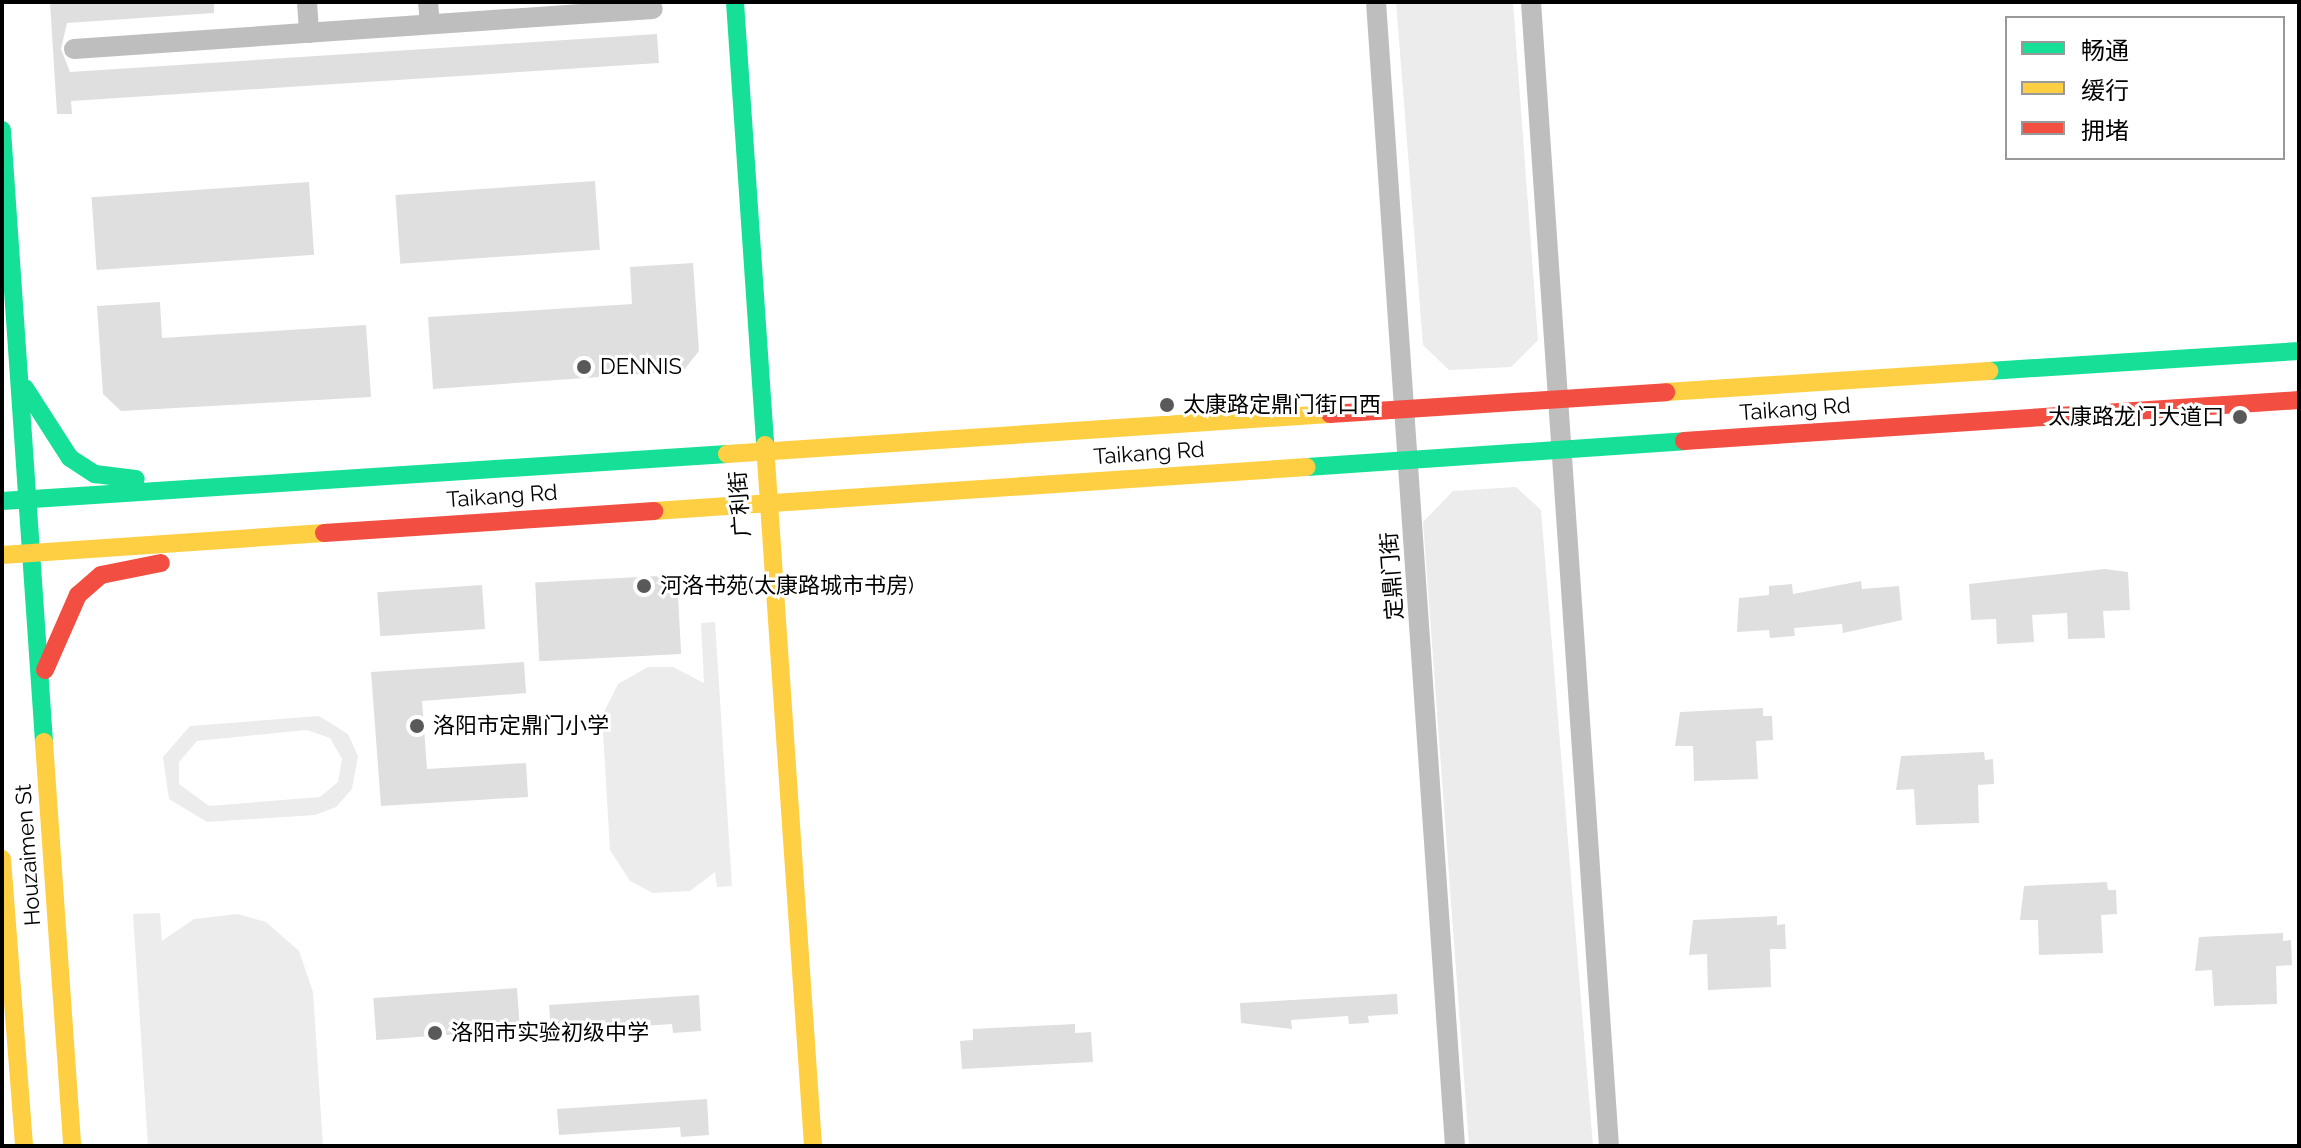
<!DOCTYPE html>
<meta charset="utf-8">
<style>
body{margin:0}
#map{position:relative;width:2301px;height:1148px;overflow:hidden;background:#fff;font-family:Raleway,"Noto Sans SC",sans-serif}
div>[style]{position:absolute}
.green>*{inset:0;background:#ececec}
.building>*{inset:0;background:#dfdfdf;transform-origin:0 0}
.street>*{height:20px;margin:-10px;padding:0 10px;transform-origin:10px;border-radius:10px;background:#bebebe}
.fast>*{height:18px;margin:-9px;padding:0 9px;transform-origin:9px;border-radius:9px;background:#16e098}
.slow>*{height:18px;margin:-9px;padding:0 9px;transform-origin:9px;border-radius:9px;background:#ffcf43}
.jam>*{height:18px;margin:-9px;padding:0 9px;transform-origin:9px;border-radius:9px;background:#f24e42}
.dots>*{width:22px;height:22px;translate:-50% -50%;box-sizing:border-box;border:4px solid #fff;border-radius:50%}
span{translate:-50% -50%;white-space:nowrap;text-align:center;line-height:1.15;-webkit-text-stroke:6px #fff;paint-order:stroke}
.poi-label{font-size:22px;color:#000}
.left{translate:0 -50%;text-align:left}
.right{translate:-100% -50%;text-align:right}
.street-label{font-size:22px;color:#000}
.frame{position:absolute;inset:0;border:4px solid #000;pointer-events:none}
.legend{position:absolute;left:2005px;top:16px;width:280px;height:144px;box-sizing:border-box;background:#fff;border:2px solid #999;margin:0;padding:10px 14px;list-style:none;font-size:24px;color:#000}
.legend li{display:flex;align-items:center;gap:16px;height:40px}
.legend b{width:40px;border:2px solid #999}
</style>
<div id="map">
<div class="green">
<div style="clip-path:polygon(1396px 2px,1513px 2px,1538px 340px,1511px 367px,1449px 370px,1423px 345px)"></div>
<div style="clip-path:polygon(1516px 487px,1541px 510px,1593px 1146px,1469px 1146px,1423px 522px,1453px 491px)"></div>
<div style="clip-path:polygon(715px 622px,732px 886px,717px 887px,715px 872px,690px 891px,653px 893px,630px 881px,610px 850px,602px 716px,618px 684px,648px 667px,673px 667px,704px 683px,701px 623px)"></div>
<div style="clip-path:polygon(evenodd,319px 716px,348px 734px,358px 756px,352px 789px,336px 807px,315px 815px,207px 822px,169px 799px,163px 757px,190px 726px,319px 716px,307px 730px,330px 738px,342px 759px,338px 782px,320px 797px,209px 806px,179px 784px,179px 762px,197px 741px,307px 730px)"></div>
<div style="clip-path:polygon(160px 913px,162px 941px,194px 919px,238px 914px,266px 922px,299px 951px,313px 992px,323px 1146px,148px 1146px,133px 914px)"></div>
</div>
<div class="building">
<div style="clip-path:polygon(50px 2px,214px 2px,214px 13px,67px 23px,61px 49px,70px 72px,657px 34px,659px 63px,71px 101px,72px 114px,57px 114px)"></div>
<div style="left:595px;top:181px;width:69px;height:200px;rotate:86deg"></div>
<div style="left:309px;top:182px;width:73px;height:218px;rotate:86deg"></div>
<div style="clip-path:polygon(693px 263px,699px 351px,683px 371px,433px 389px,428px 317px,632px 304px,630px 267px)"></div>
<div style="clip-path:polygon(160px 302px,162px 338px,366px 325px,371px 397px,121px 411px,103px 394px,97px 306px)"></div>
<div style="clip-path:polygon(2105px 569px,2128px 572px,2130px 610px,2103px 611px,2105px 638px,2068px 639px,2067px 613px,2032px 615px,2034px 642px,1997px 644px,1996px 619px,1971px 620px,1969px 584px)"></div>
<div style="left:677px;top:575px;width:79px;height:142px;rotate:87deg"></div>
<div style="clip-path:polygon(1861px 581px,1862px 589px,1899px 586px,1902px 620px,1843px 633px,1842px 624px,1794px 628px,1795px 636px,1770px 638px,1769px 630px,1737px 632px,1739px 598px,1769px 595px,1769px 586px,1792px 584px,1793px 594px)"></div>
<div style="left:482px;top:585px;width:44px;height:105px;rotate:86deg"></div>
<div style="clip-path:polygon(524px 662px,526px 693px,422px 701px,427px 769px,526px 763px,528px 797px,381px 806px,371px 672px)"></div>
<div style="clip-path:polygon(1763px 708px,1763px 716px,1772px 716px,1773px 740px,1756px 741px,1758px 779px,1694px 781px,1693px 746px,1675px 746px,1680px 712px)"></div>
<div style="clip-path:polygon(1984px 752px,1985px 760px,1993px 759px,1994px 784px,1978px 785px,1979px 823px,1916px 825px,1914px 789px,1896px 790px,1901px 756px)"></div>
<div style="clip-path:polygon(2107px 882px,2108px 890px,2116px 890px,2117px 914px,2101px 915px,2103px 953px,2039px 955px,2038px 920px,2020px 920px,2024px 886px)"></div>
<div style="clip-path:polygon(1777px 916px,1777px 925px,1785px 924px,1786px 949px,1770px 949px,1771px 987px,1708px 990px,1707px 954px,1689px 955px,1693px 920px)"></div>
<div style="clip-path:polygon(2283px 933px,2283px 941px,2291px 940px,2292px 965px,2276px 966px,2277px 1004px,2214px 1006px,2212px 970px,2195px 971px,2199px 937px)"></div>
<div style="left:517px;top:988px;width:42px;height:144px;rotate:86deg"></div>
<div style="clip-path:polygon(1397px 994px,1398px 1014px,1368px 1016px,1369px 1023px,1349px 1024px,1348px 1016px,1291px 1020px,1292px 1029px,1241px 1023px,1240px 1003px)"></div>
<div style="clip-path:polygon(699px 995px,701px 1031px,673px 1033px,672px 1024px,551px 1032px,549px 1005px)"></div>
<div style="clip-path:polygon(1075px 1024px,1075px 1033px,1091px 1032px,1093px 1062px,962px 1069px,960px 1041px,973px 1040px,973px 1029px)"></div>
<div style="clip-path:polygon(707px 1099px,709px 1135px,681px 1137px,680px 1127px,559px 1135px,557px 1109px)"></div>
</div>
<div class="street">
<div style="left:307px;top:2px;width:31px;rotate:86deg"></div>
<div style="left:428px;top:2px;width:22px;rotate:85deg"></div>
<div style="left:1376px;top:2px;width:1147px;rotate:86.05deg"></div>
<div style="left:1531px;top:2px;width:1147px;rotate:86.1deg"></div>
<div style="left:74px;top:49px;width:580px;rotate:-3.95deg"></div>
</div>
<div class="fast">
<div style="left:735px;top:2px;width:444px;rotate:86.1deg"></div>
<div style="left:2px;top:130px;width:613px;rotate:86.07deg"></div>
<div style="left:1989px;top:371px;width:311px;rotate:-3.7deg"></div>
<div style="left:25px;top:388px;width:83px;rotate:57.3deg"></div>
<div style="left:70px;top:458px;width:30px;rotate:33deg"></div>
<div style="left:95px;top:474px;width:41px;rotate:7deg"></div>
<div style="left:1307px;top:467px;width:378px;rotate:-3.9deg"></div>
<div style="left:2px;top:501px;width:727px;rotate:-3.71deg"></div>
</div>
<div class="slow">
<div style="left:1666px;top:392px;width:324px;rotate:-3.7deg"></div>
<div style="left:765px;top:445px;width:703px;rotate:86.08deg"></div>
<div style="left:727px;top:454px;width:604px;rotate:-3.8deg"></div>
<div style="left:654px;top:511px;width:654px;rotate:-3.85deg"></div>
<div style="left:2px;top:555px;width:323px;rotate:-3.9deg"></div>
<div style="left:44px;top:742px;width:405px;rotate:86deg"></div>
<div style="left:2px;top:859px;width:288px;rotate:85.6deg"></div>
</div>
<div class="jam">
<div style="left:1330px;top:414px;width:337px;rotate:-3.7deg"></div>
<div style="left:1684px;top:441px;width:616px;rotate:-3.81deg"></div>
<div style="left:324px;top:533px;width:331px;rotate:-3.8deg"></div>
<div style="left:45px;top:670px;width:82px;rotate:-66.3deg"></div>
<div style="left:78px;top:595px;width:30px;rotate:-41deg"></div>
<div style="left:101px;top:575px;width:61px;rotate:-11.3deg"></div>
</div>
<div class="dots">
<div style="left:584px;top:367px;background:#595959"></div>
<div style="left:1167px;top:405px;background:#595959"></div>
<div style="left:2240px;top:417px;background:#595959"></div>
<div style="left:644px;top:586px;background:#595959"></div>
<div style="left:417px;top:726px;background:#595959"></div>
<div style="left:435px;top:1033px;background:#595959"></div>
</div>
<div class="poi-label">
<span class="left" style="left:600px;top:367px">DENNIS</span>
<span class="left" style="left:1183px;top:405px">太康路定鼎门街口西</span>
<span class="right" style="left:2224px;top:417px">太康路龙门大道口</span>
<span class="left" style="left:660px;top:586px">河洛书苑(太康路城市书房)</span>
<span class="left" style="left:433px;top:726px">洛阳市定鼎门小学</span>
<span class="left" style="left:451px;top:1033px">洛阳市实验初级中学</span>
</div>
<div class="street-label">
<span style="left:1795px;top:409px;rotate:-4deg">Taikang Rd</span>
<span style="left:1149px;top:453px;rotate:-4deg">Taikang Rd</span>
<span style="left:502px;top:496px;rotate:-4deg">Taikang Rd</span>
<span style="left:740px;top:504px;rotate:-94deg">广利街</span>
<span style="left:1392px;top:576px;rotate:-94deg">定鼎门街</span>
<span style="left:28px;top:855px;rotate:-94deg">Houzaimen St</span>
</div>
<div class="frame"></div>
<ul class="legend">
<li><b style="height:10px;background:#16e098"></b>畅通</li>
<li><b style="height:10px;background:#ffcf43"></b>缓行</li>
<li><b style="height:10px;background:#f24e42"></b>拥堵</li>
</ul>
</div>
